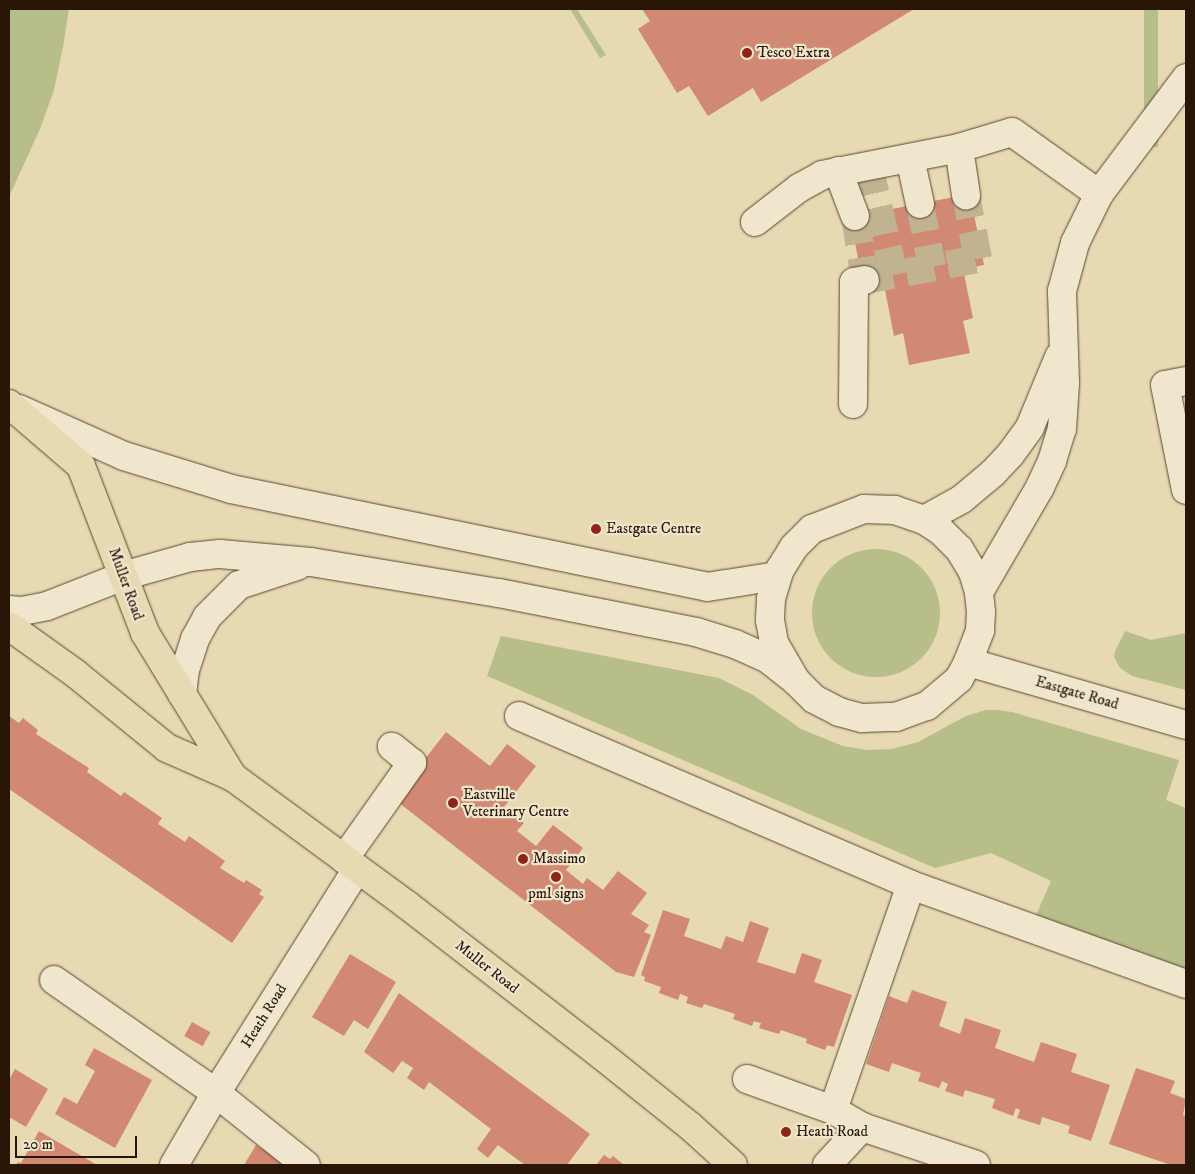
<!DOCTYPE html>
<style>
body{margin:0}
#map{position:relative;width:1195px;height:1174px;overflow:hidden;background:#e7d9b2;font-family:"IM FELL DW Pica",serif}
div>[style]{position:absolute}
.green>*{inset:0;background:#b8be8a;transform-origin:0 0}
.round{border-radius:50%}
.building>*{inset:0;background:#d18974;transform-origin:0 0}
.minor-tunnel>*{height:28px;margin-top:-14px;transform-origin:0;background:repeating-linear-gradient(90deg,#c1b290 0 28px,transparent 0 42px)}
.roads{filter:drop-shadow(0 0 1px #584731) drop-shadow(0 0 1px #584731)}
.minor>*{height:28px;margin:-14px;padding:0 14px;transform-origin:14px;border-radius:14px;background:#efe6cd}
.major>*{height:28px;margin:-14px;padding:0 14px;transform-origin:14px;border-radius:14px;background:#e7d9b2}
.dots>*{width:14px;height:14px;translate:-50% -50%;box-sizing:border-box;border:2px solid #efe6cd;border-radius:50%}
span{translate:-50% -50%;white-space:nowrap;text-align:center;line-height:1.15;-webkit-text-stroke:4.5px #efe6cd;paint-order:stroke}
.poi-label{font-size:15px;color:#291606}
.left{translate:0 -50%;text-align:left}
.street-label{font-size:15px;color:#291606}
.frame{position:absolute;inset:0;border:10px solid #291606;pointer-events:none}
.scale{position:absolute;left:15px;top:1136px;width:122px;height:22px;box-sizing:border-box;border:2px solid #291606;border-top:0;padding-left:6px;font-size:15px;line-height:18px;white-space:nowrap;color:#291606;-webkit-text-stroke:4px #efe6cd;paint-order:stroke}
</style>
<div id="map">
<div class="green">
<div style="clip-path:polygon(9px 9px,69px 9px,63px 47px,54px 90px,40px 129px,9px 197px)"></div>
<div style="clip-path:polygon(570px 9px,577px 9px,606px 55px,600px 58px)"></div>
<div style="left:1144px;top:9px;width:14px;height:138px"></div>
<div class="round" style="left:812px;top:549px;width:128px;height:128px"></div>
<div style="clip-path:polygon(1125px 631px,1151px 640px,1186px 633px,1186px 690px,1132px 676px,1120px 668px,1114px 657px,1115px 651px)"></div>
<div style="clip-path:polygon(501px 636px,719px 678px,753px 695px,801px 729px,843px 746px,867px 750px,892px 749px,918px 742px,966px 716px,986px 710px,998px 710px,1012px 712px,1179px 760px,1166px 800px,1186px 808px,1186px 970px,1033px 922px,1051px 881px,991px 853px,935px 868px,487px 676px)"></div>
</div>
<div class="building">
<div style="clip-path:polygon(642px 9px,914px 9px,761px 102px,753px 88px,708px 116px,689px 86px,677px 93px,638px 29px,650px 21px)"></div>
<div style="clip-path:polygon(970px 194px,984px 265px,963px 269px,973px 318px,963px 321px,970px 353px,909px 365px,903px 333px,894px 336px,884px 285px,864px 289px,850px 217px)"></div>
<div style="clip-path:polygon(9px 716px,19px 723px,23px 718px,38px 730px,36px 734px,89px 768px,87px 772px,121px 796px,124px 792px,162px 818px,158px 824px,185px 842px,189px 836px,225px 861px,220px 868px,244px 883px,246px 880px,262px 890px,259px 894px,264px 897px,232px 943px,9px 789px)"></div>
<div style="clip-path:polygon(446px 732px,490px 766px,507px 744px,536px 766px,504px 807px,524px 823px,517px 831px,536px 846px,553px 825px,583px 848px,566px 870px,583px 884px,587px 878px,603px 890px,618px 871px,647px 893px,631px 914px,649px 925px,644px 932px,651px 935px,634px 977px,616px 972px,394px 799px)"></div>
<div style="clip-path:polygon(663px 910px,690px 919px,684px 936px,721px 949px,726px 936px,743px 942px,750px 921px,769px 928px,757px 962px,795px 974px,802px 953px,822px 960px,814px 982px,852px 995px,834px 1047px,827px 1045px,825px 1050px,806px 1043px,807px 1039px,781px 1030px,779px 1034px,759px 1028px,761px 1023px,756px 1022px,754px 1021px,752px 1026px,733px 1019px,735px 1014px,704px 1004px,702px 1008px,686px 1003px,688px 997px,680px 994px,678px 1000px,659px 993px,661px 987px,644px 981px,645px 977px,641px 975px)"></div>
<div style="clip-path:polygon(350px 954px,396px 982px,368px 1029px,354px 1020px,344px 1036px,312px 1017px)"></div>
<div style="clip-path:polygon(912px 990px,947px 1002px,939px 1026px,960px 1034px,965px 1018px,1001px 1030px,995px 1048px,1034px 1062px,1041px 1042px,1077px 1054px,1071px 1072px,1110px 1085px,1091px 1141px,1068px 1133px,1070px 1126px,1042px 1117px,1040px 1125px,1017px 1118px,1020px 1110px,1016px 1108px,1013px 1116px,992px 1108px,995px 1099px,965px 1090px,963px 1097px,945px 1091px,948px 1084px,942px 1081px,939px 1088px,918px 1081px,921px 1073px,892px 1063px,889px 1072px,866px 1064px,889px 996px,907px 1003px)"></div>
<div style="clip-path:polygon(399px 993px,590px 1134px,567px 1165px,525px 1165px,498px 1145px,488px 1158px,477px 1149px,491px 1129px,429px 1082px,424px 1090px,407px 1078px,413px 1068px,402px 1061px,393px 1073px,364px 1052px)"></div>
<div style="left:192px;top:1022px;width:21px;height:16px;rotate:29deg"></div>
<div style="clip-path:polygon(94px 1048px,152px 1080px,115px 1148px,55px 1114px,64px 1097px,77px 1104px,95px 1071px,85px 1065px)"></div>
<div style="clip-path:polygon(1136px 1068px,1175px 1081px,1170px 1093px,1186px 1099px,1183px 1115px,1186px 1116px,1186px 1165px,1171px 1165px,1109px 1144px)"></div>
<div style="clip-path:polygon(15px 1069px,48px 1089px,26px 1127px,9px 1117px,9px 1080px)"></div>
<div style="clip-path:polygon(39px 1131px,97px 1165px,16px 1165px,18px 1162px,21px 1163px)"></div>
<div style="clip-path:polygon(256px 1145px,288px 1165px,244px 1165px)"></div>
<div style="clip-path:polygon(604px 1155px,610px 1159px,613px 1156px,624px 1165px,596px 1165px)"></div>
</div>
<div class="minor-tunnel">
<div style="left:869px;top:166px;width:112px;rotate:77.1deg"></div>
<div style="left:920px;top:204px;width:64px;rotate:79.2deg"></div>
<div style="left:855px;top:216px;width:65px;rotate:81.1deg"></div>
<div style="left:865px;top:280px;width:115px;rotate:-10.5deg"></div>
<div style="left:978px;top:259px;width:65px;rotate:-100.6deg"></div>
</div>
<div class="roads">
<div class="minor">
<div style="left:959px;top:148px;width:48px;rotate:81.5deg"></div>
<div style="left:910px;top:158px;width:47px;rotate:77.7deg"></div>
<div style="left:838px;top:171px;width:48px;rotate:69.3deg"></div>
<div style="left:755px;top:222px;width:56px;rotate:-37.7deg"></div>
<div style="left:799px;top:188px;width:26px;rotate:-29deg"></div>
<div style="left:822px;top:175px;width:140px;rotate:-11.1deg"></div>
<div style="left:959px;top:148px;width:55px;rotate:-16.8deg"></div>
<div style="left:1012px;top:132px;width:107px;rotate:35.5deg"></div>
<div style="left:1186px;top:381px;width:21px;rotate:169deg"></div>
<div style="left:1165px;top:385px;width:107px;rotate:78.7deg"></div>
<div style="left:853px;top:404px;width:122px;rotate:-89.5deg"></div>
<div style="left:854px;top:282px;width:11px;rotate:-10deg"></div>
<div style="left:19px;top:409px;width:115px;rotate:24.1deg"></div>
<div style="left:124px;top:456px;width:112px;rotate:17.1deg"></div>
<div style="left:231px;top:489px;width:486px;rotate:11.6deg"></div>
<div style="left:707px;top:587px;width:71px;rotate:-8.9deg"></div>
<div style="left:924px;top:520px;width:43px;rotate:-28.9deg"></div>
<div style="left:962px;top:499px;width:40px;rotate:-40deg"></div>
<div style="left:993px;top:473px;width:25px;rotate:-47deg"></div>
<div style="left:1010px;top:455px;width:34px;rotate:-54deg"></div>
<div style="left:1030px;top:427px;width:76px;rotate:-67.5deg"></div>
<div style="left:979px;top:592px;width:121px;rotate:-59.8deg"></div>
<div style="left:1040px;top:487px;width:29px;rotate:-65deg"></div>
<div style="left:1052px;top:461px;width:34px;rotate:-73deg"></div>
<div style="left:1062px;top:429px;width:46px;rotate:-86.3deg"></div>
<div style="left:1065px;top:383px;width:92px;rotate:-91.9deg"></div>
<div style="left:1062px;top:291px;width:50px;rotate:-74.8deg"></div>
<div style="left:1075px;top:243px;width:55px;rotate:-63.9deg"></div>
<div style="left:1099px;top:194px;width:145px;rotate:-53.1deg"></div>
<div style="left:9px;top:610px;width:13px;rotate:4deg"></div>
<div style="left:22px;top:611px;width:25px;rotate:-11deg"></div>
<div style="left:47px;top:606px;width:82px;rotate:-21.5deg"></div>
<div style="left:123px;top:576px;width:70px;rotate:-15.8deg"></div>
<div style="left:190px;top:557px;width:30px;rotate:-6deg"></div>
<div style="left:220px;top:554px;width:91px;rotate:5deg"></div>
<div style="left:311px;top:562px;width:191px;rotate:9.4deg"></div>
<div style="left:499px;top:593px;width:201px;rotate:11.2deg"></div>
<div style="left:696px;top:632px;width:41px;rotate:17.1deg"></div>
<div style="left:735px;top:644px;width:36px;rotate:24deg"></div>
<div style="left:768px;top:659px;width:36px;rotate:38deg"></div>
<div style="left:796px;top:681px;width:25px;rotate:45deg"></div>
<div style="left:814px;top:699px;width:28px;rotate:27deg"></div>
<div style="left:839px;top:712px;width:24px;rotate:15deg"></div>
<div style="left:862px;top:718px;width:34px;rotate:-2deg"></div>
<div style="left:896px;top:717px;width:33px;rotate:-20deg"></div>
<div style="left:927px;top:706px;width:42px;rotate:-40.2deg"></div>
<div style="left:959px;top:679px;width:19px;rotate:-62deg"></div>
<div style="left:968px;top:662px;width:34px;rotate:-69deg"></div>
<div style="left:980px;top:630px;width:18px;rotate:-87deg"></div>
<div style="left:981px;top:612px;width:20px;rotate:-96deg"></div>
<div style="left:979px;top:592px;width:21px;rotate:-107deg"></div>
<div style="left:973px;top:572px;width:27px;rotate:-121deg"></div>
<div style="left:959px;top:549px;width:25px;rotate:-135deg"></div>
<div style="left:941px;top:531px;width:20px;rotate:-147deg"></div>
<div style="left:924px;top:520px;width:31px;rotate:-161deg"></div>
<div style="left:895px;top:510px;width:31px;rotate:-178deg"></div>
<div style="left:864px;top:509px;width:56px;rotate:159deg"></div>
<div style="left:812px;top:529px;width:25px;rotate:135deg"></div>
<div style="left:794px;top:547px;width:26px;rotate:122deg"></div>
<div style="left:780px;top:569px;width:31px;rotate:107deg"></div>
<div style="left:771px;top:599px;width:21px;rotate:93deg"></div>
<div style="left:770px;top:620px;width:23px;rotate:80deg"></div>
<div style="left:774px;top:643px;width:44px;rotate:59.9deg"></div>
<div style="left:968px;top:662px;width:227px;rotate:16.1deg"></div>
<div style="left:182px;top:694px;width:24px;rotate:-83deg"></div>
<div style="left:185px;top:670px;width:33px;rotate:-72deg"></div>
<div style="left:195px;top:639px;width:25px;rotate:-61deg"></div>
<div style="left:207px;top:617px;width:45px;rotate:-45deg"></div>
<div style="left:239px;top:585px;width:61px;rotate:-18.1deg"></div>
<div style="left:519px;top:716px;width:427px;rotate:23.3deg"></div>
<div style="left:911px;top:885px;width:292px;rotate:19.8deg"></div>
<div style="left:344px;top:859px;width:118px;rotate:-54.7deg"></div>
<div style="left:412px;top:763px;width:26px;rotate:-141deg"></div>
<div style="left:54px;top:980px;width:198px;rotate:34.9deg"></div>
<div style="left:216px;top:1093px;width:115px;rotate:38.7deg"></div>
<div style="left:747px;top:1079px;width:91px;rotate:19.8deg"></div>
<div style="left:833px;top:1110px;width:34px;rotate:30deg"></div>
<div style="left:862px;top:1127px;width:120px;rotate:18.4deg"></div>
<div style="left:833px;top:1110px;width:238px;rotate:-70.9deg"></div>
<div style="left:174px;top:1165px;width:83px;rotate:-59.7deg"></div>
<div style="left:216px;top:1093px;width:265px;rotate:-57.8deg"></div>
<div style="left:827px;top:1165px;width:52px;rotate:-47.4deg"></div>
</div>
<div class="major">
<div style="left:9px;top:404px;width:95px;rotate:40.7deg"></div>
<div style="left:81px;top:466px;width:179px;rotate:69deg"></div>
<div style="left:145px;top:633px;width:169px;rotate:58.6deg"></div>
<div style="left:9px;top:626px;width:82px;rotate:35.6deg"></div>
<div style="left:76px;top:674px;width:117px;rotate:39.1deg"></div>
<div style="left:167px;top:748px;width:72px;rotate:23.7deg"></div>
<div style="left:233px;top:777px;width:216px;rotate:36.3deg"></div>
<div style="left:407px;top:905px;width:244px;rotate:37.7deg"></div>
<div style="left:600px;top:1054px;width:115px;rotate:38.7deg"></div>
<div style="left:690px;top:1126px;width:58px;rotate:42.2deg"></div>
</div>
</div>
<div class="dots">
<div style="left:747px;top:53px;background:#8f2418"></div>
<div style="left:596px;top:529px;background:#8f2418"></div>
<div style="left:453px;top:803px;background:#8f2418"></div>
<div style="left:523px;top:859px;background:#8f2418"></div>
<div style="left:556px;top:877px;background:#8f2418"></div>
<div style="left:786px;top:1132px;background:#8f2418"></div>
</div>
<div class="poi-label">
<span class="left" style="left:757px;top:53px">Tesco Extra</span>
<span class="left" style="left:606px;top:529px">Eastgate Centre</span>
<span class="left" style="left:463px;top:803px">Eastville<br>Veterinary Centre</span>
<span class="left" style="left:533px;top:859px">Massimo</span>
<span style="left:556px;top:894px">pml signs</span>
<span class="left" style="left:796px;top:1132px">Heath Road</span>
</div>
<div class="street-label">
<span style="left:126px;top:584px;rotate:70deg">Muller Road</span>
<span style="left:1077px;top:693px;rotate:16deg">Eastgate Road</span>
<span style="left:487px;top:967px;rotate:38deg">Muller Road</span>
<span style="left:264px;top:1016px;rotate:-58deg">Heath Road</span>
</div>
<div class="frame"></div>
<div class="scale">20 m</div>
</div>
